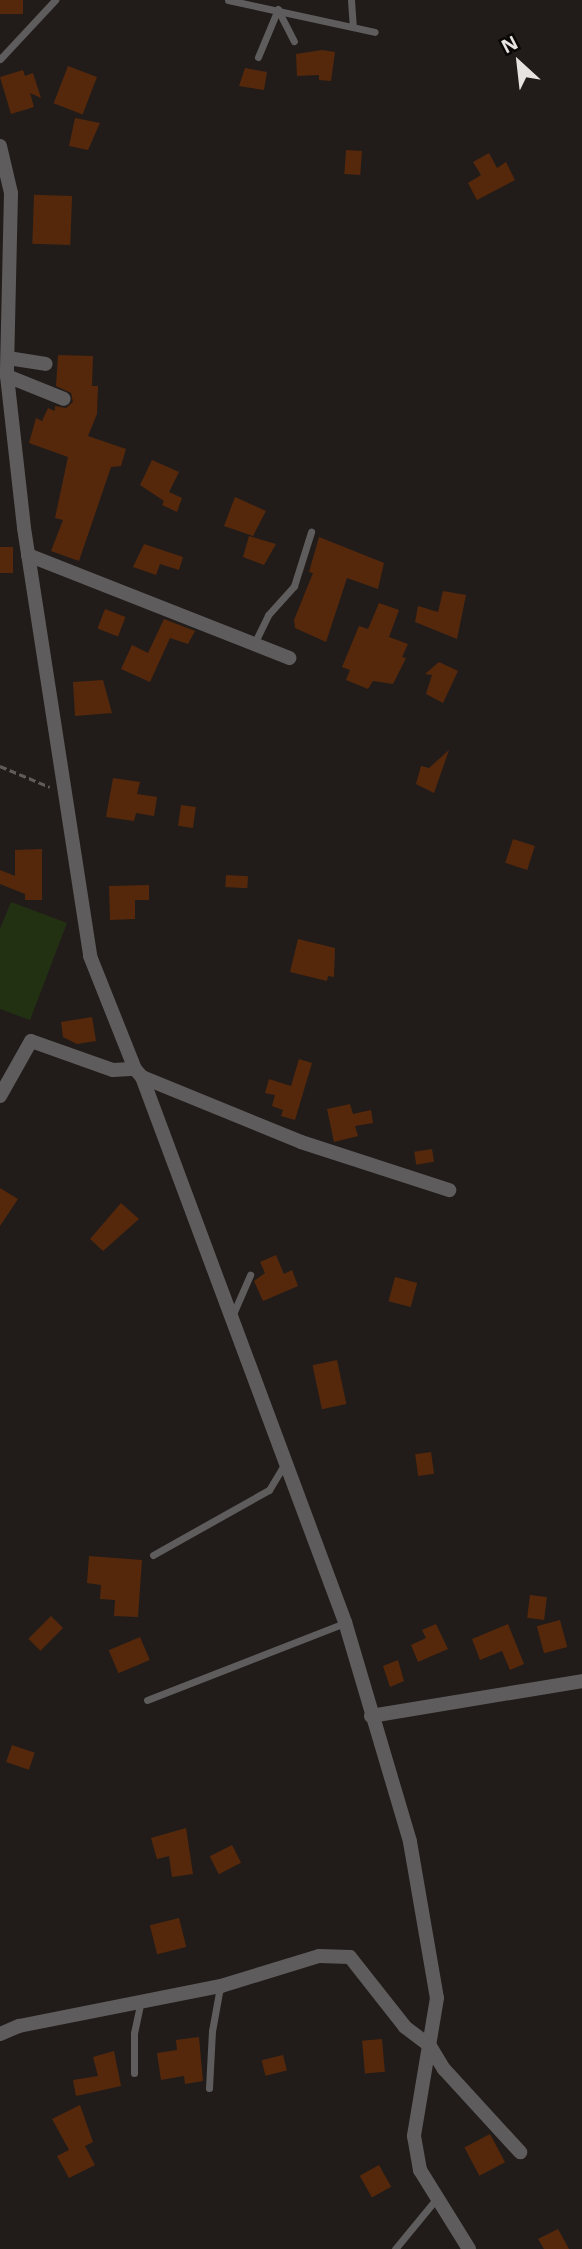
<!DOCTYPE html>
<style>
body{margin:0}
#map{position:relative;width:582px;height:2249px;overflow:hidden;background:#211c19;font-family:"Open Sans",sans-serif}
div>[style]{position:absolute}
.green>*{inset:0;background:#233113}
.building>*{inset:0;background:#55280c;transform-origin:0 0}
.path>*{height:2.5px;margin-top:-1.25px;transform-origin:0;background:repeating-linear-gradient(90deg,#615c5a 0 7px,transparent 0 10.5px)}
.lane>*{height:7px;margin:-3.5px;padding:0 3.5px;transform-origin:3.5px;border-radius:3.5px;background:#5f5c5d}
.street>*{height:14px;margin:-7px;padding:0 7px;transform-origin:7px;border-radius:7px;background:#5f5c5d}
span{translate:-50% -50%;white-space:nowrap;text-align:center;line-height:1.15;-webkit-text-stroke:5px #090706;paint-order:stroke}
.north{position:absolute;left:484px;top:28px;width:70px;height:70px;-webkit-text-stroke:5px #090706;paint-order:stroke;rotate:333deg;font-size:19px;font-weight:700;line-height:28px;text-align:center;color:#e6e3e1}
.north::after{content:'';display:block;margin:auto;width:24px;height:32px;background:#e6e3e1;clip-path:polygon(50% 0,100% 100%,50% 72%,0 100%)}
</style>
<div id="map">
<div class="green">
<div style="clip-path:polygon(11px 902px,67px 923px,30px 1020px,0 1009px,0 929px)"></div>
</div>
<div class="building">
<div style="left:0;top:0;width:23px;height:14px"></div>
<div style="clip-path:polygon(322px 50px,335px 52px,331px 81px,319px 80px,319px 75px,297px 76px,296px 54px)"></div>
<div style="left:68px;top:66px;width:31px;height:40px;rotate:21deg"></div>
<div style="clip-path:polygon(245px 68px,267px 72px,264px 90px,239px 86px)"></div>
<div style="clip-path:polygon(23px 70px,25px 76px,33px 73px,41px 98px,30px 93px,34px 107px,11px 114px,0 77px)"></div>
<div style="clip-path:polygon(75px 118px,100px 123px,88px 150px,69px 146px)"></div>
<div style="left:346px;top:150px;width:16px;height:24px;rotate:4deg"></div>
<div style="clip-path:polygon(489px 153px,497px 168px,506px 162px,515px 180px,477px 200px,468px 183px,481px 175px,473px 162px)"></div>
<div style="left:72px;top:196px;width:49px;height:38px;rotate:92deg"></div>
<div style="clip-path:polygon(58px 355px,93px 356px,92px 386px,98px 386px,97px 414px,88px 436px,126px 449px,121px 466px,111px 467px,79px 561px,51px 551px,63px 520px,55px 518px,68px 457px,29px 443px,36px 418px,42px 421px,48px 408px,55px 411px,55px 406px,66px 408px,73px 402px,71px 393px,56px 386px)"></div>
<div style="clip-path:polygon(152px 460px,179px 472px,169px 492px,182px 498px,177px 512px,162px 505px,164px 501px,140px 485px)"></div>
<div style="clip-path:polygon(235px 497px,266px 511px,253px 536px,224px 526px)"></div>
<div style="clip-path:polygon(249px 536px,276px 544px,264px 565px,243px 557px)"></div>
<div style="clip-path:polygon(319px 537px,384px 563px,378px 589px,347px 578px,326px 642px,295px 628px,294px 620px,313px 573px,309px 572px)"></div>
<div style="clip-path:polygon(144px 544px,183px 557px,179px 570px,160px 564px,156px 575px,133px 567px)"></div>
<div style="left:13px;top:547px;width:26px;height:13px;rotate:90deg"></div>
<div style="clip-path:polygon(443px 591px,466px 595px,457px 639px,415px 622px,418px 606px,438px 612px)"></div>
<div style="clip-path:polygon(379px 603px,399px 610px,389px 637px,408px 644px,402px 657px,406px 658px,393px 684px,373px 681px,368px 689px,346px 680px,350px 670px,342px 667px,359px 626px,368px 629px)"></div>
<div style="left:105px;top:609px;width:22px;height:21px;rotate:21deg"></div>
<div style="clip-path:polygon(164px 619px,195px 631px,188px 644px,170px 638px,150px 682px,121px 669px,132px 645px,148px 653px)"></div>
<div style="clip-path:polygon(439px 662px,458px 671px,443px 703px,426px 694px,432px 675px,425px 674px)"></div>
<div style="clip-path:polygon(103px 680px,112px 713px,75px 716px,73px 682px)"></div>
<div style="clip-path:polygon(449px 750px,434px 793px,416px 784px,421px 766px,429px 768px)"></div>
<div style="clip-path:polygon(113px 778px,140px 782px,137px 794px,157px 797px,154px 816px,136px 813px,134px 821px,106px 817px)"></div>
<div style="left:181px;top:805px;width:15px;height:21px;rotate:8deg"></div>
<div style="left:513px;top:839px;width:23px;height:25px;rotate:18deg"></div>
<div style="clip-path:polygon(42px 849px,42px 900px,25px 900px,25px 894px,0 884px,0 870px,15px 876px,15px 850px)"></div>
<div style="left:226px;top:875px;width:22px;height:12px;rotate:3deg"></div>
<div style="clip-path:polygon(149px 885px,149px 900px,135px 900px,135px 919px,110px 920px,109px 886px)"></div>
<div style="clip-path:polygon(298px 939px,335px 948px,334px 977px,328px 976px,327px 981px,290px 972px)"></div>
<div style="clip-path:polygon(92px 1017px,96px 1041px,77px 1044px,63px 1037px,61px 1022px)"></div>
<div style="clip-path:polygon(299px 1059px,312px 1063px,295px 1120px,281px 1116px,283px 1110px,272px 1106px,275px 1095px,265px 1093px,269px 1079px,291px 1086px)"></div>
<div style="clip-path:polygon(350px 1104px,353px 1114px,371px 1110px,373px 1123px,355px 1126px,358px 1136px,334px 1142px,327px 1109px)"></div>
<div style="left:432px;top:1149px;width:13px;height:18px;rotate:81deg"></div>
<div style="clip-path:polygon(0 1188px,18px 1199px,0 1226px)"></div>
<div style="clip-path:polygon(121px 1203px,139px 1219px,103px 1251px,90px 1239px)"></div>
<div style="clip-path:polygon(276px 1255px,284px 1274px,292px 1270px,298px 1286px,263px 1301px,254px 1281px,265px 1273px,260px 1262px)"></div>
<div style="left:395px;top:1277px;width:23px;height:25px;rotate:15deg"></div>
<div style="left:337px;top:1360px;width:45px;height:25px;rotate:78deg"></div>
<div style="left:431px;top:1452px;width:22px;height:16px;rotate:82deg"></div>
<div style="clip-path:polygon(89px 1556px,142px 1560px,138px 1617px,114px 1616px,115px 1600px,100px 1599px,101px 1585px,87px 1583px)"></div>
<div style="left:530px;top:1595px;width:17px;height:23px;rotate:7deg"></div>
<div style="left:51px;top:1616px;width:17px;height:32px;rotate:45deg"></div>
<div style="left:560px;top:1620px;width:28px;height:24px;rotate:75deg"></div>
<div style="clip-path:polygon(436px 1624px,448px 1649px,418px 1662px,411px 1645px,426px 1638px,422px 1630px)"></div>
<div style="clip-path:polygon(508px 1624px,524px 1664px,510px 1670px,502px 1651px,480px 1660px,472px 1639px)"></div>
<div style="left:140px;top:1637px;width:25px;height:34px;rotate:67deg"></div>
<div style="clip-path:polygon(398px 1660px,404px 1681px,390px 1687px,383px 1666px)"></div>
<div style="left:12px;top:1745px;width:24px;height:18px;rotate:19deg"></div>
<div style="clip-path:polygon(186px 1828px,193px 1874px,172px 1877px,169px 1856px,157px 1859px,151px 1838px)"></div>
<div style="left:232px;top:1845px;width:20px;height:25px;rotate:63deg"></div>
<div style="left:179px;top:1918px;width:30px;height:30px;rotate:76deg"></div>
<div style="clip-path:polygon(199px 2037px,203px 2081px,185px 2084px,184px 2076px,161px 2080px,157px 2053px,177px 2050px,176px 2040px)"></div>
<div style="left:382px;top:2039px;width:33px;height:20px;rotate:85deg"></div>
<div style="clip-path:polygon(114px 2051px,121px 2086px,76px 2096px,73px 2080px,98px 2076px,93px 2057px)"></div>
<div style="left:283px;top:2055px;width:16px;height:22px;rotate:76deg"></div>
<div style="clip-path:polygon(80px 2105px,93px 2142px,85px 2146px,95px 2165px,69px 2178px,57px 2156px,69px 2150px,52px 2119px)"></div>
<div style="left:490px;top:2134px;width:32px;height:29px;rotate:62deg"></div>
<div style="left:379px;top:2165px;width:25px;height:22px;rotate:61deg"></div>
<div style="clip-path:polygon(558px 2229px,569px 2249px,544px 2249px,538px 2239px)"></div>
</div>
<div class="path">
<div style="left:0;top:766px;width:54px;rotate:22.8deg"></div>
</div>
<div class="lane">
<div style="left:228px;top:0;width:150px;rotate:12.3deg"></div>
<div style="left:351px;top:0;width:26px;rotate:86deg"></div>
<div style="left:278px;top:10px;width:35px;rotate:63deg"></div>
<div style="left:258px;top:57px;width:52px;rotate:-67.4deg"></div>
<div style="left:0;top:59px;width:81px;rotate:-47deg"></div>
<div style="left:254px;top:644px;width:32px;rotate:-64deg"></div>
<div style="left:268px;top:615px;width:39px;rotate:-48deg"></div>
<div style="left:294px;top:586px;width:57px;rotate:-72.5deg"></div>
<div style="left:233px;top:1314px;width:43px;rotate:-66.4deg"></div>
<div style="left:153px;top:1555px;width:133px;rotate:-29.3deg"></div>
<div style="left:269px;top:1490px;width:29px;rotate:-59deg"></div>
<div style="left:147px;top:1700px;width:212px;rotate:-21.3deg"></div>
<div style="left:134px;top:2073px;width:40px;rotate:-90deg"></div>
<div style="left:134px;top:2033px;width:33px;rotate:-78deg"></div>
<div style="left:209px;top:2088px;width:57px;rotate:-87deg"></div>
<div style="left:212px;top:2031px;width:45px;rotate:-79.7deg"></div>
<div style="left:395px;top:2249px;width:66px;rotate:-50.5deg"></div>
</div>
<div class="street">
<div style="left:0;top:146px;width:48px;rotate:76.8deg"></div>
<div style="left:11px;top:193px;width:183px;rotate:91.3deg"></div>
<div style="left:7px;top:376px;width:153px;rotate:83.6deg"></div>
<div style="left:24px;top:528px;width:433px;rotate:81.2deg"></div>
<div style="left:90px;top:956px;width:122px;rotate:68.3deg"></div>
<div style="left:135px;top:1069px;width:11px;rotate:49deg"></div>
<div style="left:142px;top:1077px;width:582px;rotate:69.57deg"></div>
<div style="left:345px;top:1622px;width:229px;rotate:73.5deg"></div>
<div style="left:410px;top:1842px;width:158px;rotate:80.2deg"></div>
<div style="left:437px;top:1998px;width:140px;rotate:99.5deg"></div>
<div style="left:414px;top:2136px;width:35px;rotate:80deg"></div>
<div style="left:420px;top:2170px;width:93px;rotate:58.2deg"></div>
<div style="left:8px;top:358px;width:38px;rotate:9deg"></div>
<div style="left:7px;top:376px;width:61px;rotate:22deg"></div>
<div style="left:28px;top:555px;width:281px;rotate:21.5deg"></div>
<div style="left:142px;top:1077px;width:172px;rotate:22.2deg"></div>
<div style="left:301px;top:1142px;width:156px;rotate:18deg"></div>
<div style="left:0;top:1096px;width:63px;rotate:-60.6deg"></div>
<div style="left:31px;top:1041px;width:87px;rotate:19.5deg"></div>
<div style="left:113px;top:1070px;width:22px;rotate:-3deg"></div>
<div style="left:371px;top:1716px;width:214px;rotate:-9.4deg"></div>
<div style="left:0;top:2034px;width:21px;rotate:-23deg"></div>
<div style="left:19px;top:2026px;width:206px;rotate:-11.2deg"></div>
<div style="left:221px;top:1986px;width:102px;rotate:-17deg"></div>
<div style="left:319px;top:1956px;width:31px;rotate:2deg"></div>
<div style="left:350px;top:1957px;width:89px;rotate:51.8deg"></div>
<div style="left:405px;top:2027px;width:31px;rotate:37deg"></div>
<div style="left:430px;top:2046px;width:27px;rotate:59deg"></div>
<div style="left:444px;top:2069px;width:113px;rotate:47.5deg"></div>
</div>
<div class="north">N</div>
</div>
